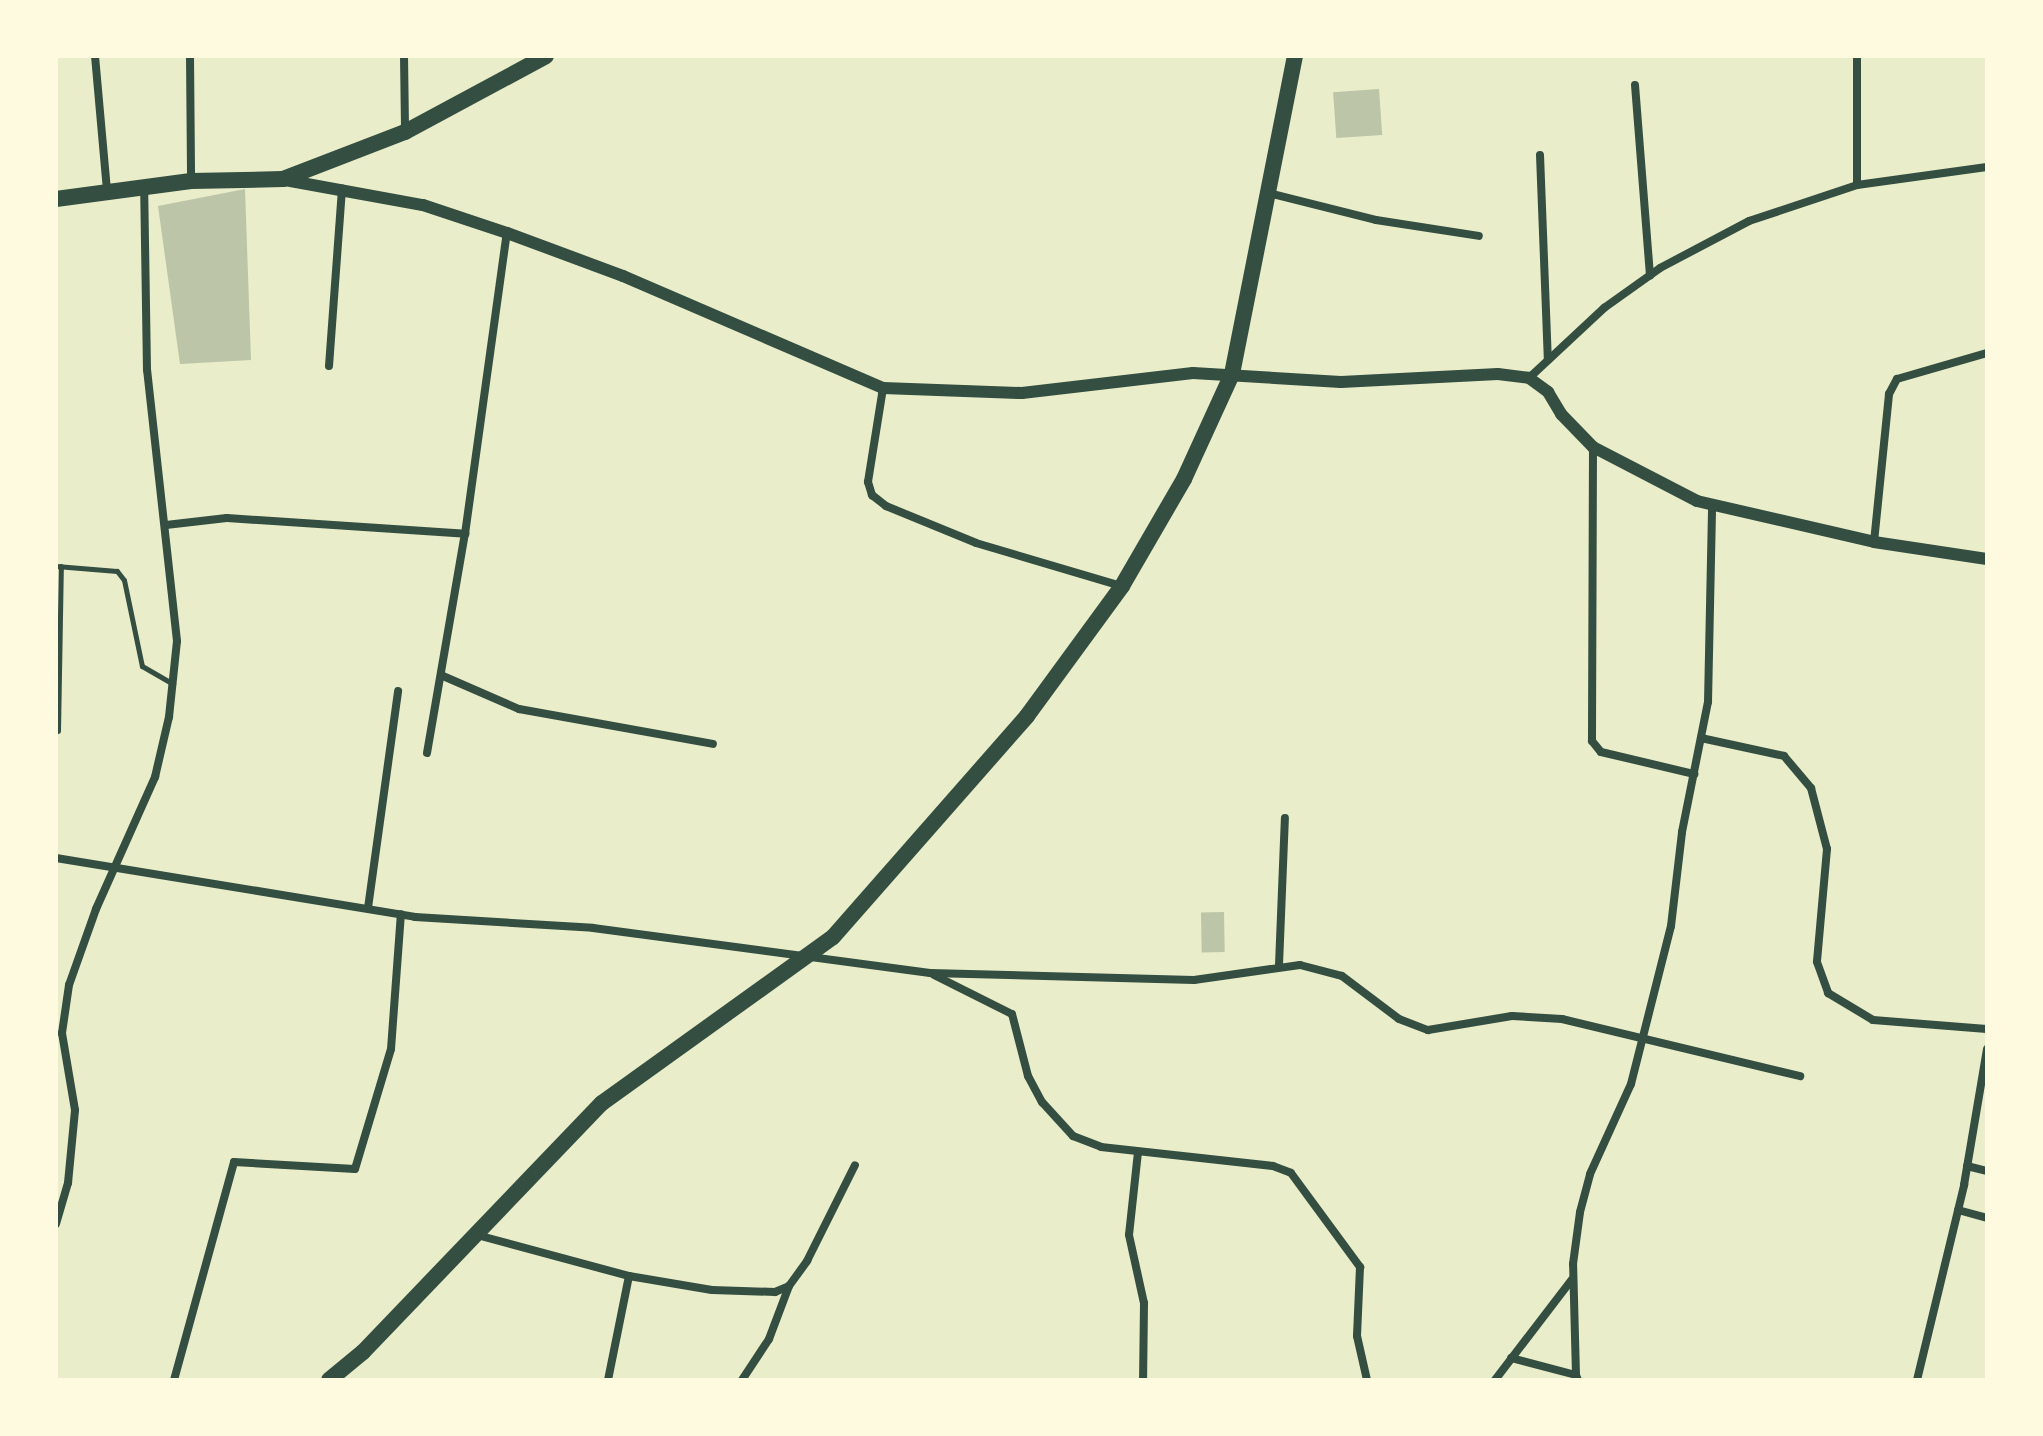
<!DOCTYPE html>
<style>
body{margin:0}
#map{position:relative;width:2043px;height:1436px;overflow:hidden;background:#e9edc9;font-family:"Open Sans",sans-serif}
div>[style]{position:absolute}
.building>*{inset:0;background:#bcc5a7;transform-origin:0 0}
.service>*{height:5px;margin:-2.5px;padding:0 2.5px;transform-origin:2.5px;border-radius:2.5px;background:#344e41}
.minor>*{height:8px;margin:-4px;padding:0 4px;transform-origin:4px;border-radius:4px;background:#344e41}
.tertiary>*{height:12px;margin:-6px;padding:0 6px;transform-origin:6px;border-radius:6px;background:#344e41}
.primary>*{height:16px;margin:-8px;padding:0 8px;transform-origin:8px;border-radius:8px;background:#344e41}
span{translate:-50% -50%;white-space:nowrap;text-align:center;line-height:1.15;-webkit-text-stroke:8px #fefae0;paint-order:stroke}
.frame{position:absolute;inset:0;border:58px solid #fefae0;pointer-events:none}
</style>
<div id="map">
<div class="building">
<div style="left:1379px;top:89px;width:46px;height:46px;rotate:86deg"></div>
<div style="clip-path:polygon(245px 189px,251px 360px,180px 364px,158px 206px)"></div>
<div style="left:1224px;top:912px;width:40px;height:23px;rotate:89deg"></div>
</div>
<div class="service">
<div style="left:56px;top:566px;width:61px;rotate:4.7deg"></div>
<div style="left:117px;top:571px;width:11px;rotate:52deg"></div>
<div style="left:124px;top:580px;width:88px;rotate:78.2deg"></div>
<div style="left:142px;top:666px;width:36px;rotate:30deg"></div>
<div style="left:58px;top:731px;width:165px;rotate:-89deg"></div>
</div>
<div class="minor">
<div style="left:95px;top:56px;width:136px;rotate:84.9deg"></div>
<div style="left:190px;top:56px;width:125px;rotate:89.5deg"></div>
<div style="left:404px;top:56px;width:75px;rotate:89.2deg"></div>
<div style="left:1635px;top:85px;width:191px;rotate:85.5deg"></div>
<div style="left:1540px;top:155px;width:205px;rotate:87.8deg"></div>
<div style="left:1857px;top:185px;width:129px;rotate:-90deg"></div>
<div style="left:1269px;top:193px;width:110px;rotate:14.2deg"></div>
<div style="left:1376px;top:220px;width:104px;rotate:8.8deg"></div>
<div style="left:329px;top:366px;width:178px;rotate:-85.8deg"></div>
<div style="left:1529px;top:378px;width:103px;rotate:-43deg"></div>
<div style="left:1604px;top:308px;width:69px;rotate:-35.5deg"></div>
<div style="left:1660px;top:268px;width:101px;rotate:-27.8deg"></div>
<div style="left:1749px;top:221px;width:114px;rotate:-18.4deg"></div>
<div style="left:1857px;top:185px;width:131px;rotate:-7.9deg"></div>
<div style="left:883px;top:388px;width:95px;rotate:99.1deg"></div>
<div style="left:868px;top:482px;width:14px;rotate:73deg"></div>
<div style="left:872px;top:495px;width:18px;rotate:38deg"></div>
<div style="left:886px;top:506px;width:97px;rotate:22.3deg"></div>
<div style="left:976px;top:543px;width:151px;rotate:16.5deg"></div>
<div style="left:1593px;top:447px;width:294px;rotate:90.2deg"></div>
<div style="left:1592px;top:741px;width:14px;rotate:51deg"></div>
<div style="left:1601px;top:752px;width:96px;rotate:13.3deg"></div>
<div style="left:166px;top:525px;width:61px;rotate:-6.5deg"></div>
<div style="left:227px;top:518px;width:239px;rotate:3.8deg"></div>
<div style="left:1874px;top:542px;width:149px;rotate:-84.2deg"></div>
<div style="left:1889px;top:394px;width:17px;rotate:-62deg"></div>
<div style="left:1897px;top:379px;width:94px;rotate:-16.1deg"></div>
<div style="left:443px;top:676px;width:83px;rotate:23.5deg"></div>
<div style="left:519px;top:709px;width:197px;rotate:10.2deg"></div>
<div style="left:1701px;top:738px;width:85px;rotate:12.2deg"></div>
<div style="left:1784px;top:756px;width:42px;rotate:49.8deg"></div>
<div style="left:1811px;top:788px;width:63px;rotate:75.3deg"></div>
<div style="left:1827px;top:849px;width:113px;rotate:95.1deg"></div>
<div style="left:1817px;top:962px;width:33px;rotate:70deg"></div>
<div style="left:1828px;top:993px;width:52px;rotate:31deg"></div>
<div style="left:1873px;top:1020px;width:114px;rotate:4.5deg"></div>
<div style="left:427px;top:753px;width:222px;rotate:-80.2deg"></div>
<div style="left:465px;top:534px;width:304px;rotate:-82.1deg"></div>
<div style="left:56px;top:858px;width:364px;rotate:9.3deg"></div>
<div style="left:415px;top:917px;width:178px;rotate:3.5deg"></div>
<div style="left:593px;top:928px;width:340px;rotate:7.6deg"></div>
<div style="left:930px;top:973px;width:264px;rotate:1.5deg"></div>
<div style="left:1194px;top:980px;width:107px;rotate:-8.1deg"></div>
<div style="left:1300px;top:965px;width:43px;rotate:14.7deg"></div>
<div style="left:1342px;top:976px;width:71px;rotate:37deg"></div>
<div style="left:1399px;top:1019px;width:31px;rotate:21deg"></div>
<div style="left:1428px;top:1030px;width:85px;rotate:-9.5deg"></div>
<div style="left:1512px;top:1016px;width:50px;rotate:3.4deg"></div>
<div style="left:1562px;top:1019px;width:245px;rotate:13.5deg"></div>
<div style="left:368px;top:908px;width:219px;rotate:-82.1deg"></div>
<div style="left:1279px;top:965px;width:147px;rotate:-87.7deg"></div>
<div style="left:934px;top:975px;width:87px;rotate:26.6deg"></div>
<div style="left:1012px;top:1014px;width:64px;rotate:75.5deg"></div>
<div style="left:1028px;top:1076px;width:30px;rotate:62deg"></div>
<div style="left:1042px;top:1102px;width:46px;rotate:47.6deg"></div>
<div style="left:1073px;top:1136px;width:30px;rotate:21deg"></div>
<div style="left:1101px;top:1147px;width:173px;rotate:6.3deg"></div>
<div style="left:1273px;top:1166px;width:19px;rotate:21deg"></div>
<div style="left:1291px;top:1173px;width:117px;rotate:53.7deg"></div>
<div style="left:1360px;top:1267px;width:69px;rotate:92.5deg"></div>
<div style="left:1357px;top:1336px;width:45px;rotate:77.2deg"></div>
<div style="left:1138px;top:1152px;width:83px;rotate:96.2deg"></div>
<div style="left:1129px;top:1235px;width:70px;rotate:77.6deg"></div>
<div style="left:1144px;top:1303px;width:77px;rotate:90.7deg"></div>
<div style="left:1967px;top:1166px;width:21px;rotate:14deg"></div>
<div style="left:1958px;top:1210px;width:30px;rotate:15deg"></div>
<div style="left:56px;top:1224px;width:43px;rotate:-73.7deg"></div>
<div style="left:68px;top:1183px;width:73px;rotate:-84.5deg"></div>
<div style="left:75px;top:1110px;width:78px;rotate:-99.6deg"></div>
<div style="left:62px;top:1033px;width:49px;rotate:-81.7deg"></div>
<div style="left:69px;top:985px;width:81px;rotate:-70.4deg"></div>
<div style="left:96px;top:909px;width:145px;rotate:-65.9deg"></div>
<div style="left:155px;top:777px;width:62px;rotate:-76.9deg"></div>
<div style="left:169px;top:717px;width:76px;rotate:-84deg"></div>
<div style="left:177px;top:641px;width:273px;rotate:-96.3deg"></div>
<div style="left:147px;top:370px;width:183px;rotate:-90.9deg"></div>
<div style="left:477px;top:1235px;width:157px;rotate:15.1deg"></div>
<div style="left:629px;top:1276px;width:84px;rotate:9.6deg"></div>
<div style="left:712px;top:1290px;width:63px;rotate:1.8deg"></div>
<div style="left:775px;top:1292px;width:15px;rotate:-23deg"></div>
<div style="left:789px;top:1286px;width:31px;rotate:-54deg"></div>
<div style="left:807px;top:1261px;width:107px;rotate:-63.4deg"></div>
<div style="left:1511px;top:1358px;width:67px;rotate:14.7deg"></div>
<div style="left:1576px;top:1375px;width:5px;rotate:68deg"></div>
<div style="left:1576px;top:1375px;width:111px;rotate:-91.5deg"></div>
<div style="left:1573px;top:1264px;width:52px;rotate:-82.3deg"></div>
<div style="left:1580px;top:1212px;width:39px;rotate:-75deg"></div>
<div style="left:1590px;top:1174px;width:99px;rotate:-65.5deg"></div>
<div style="left:1631px;top:1084px;width:163px;rotate:-75.8deg"></div>
<div style="left:1671px;top:926px;width:95px;rotate:-83.3deg"></div>
<div style="left:1682px;top:832px;width:133px;rotate:-78.7deg"></div>
<div style="left:1708px;top:702px;width:197px;rotate:-88.8deg"></div>
<div style="left:174px;top:1380px;width:226px;rotate:-74.6deg"></div>
<div style="left:234px;top:1162px;width:121px;rotate:3.3deg"></div>
<div style="left:355px;top:1169px;width:125px;rotate:-73.3deg"></div>
<div style="left:391px;top:1049px;width:135px;rotate:-85.8deg"></div>
<div style="left:608px;top:1380px;width:106px;rotate:-78.6deg"></div>
<div style="left:742px;top:1380px;width:49px;rotate:-56.6deg"></div>
<div style="left:769px;top:1339px;width:57px;rotate:-69.3deg"></div>
<div style="left:1495px;top:1380px;width:128px;rotate:-52.6deg"></div>
<div style="left:1917px;top:1380px;width:201px;rotate:-76.4deg"></div>
<div style="left:1964px;top:1185px;width:138px;rotate:-80.4deg"></div>
</div>
<div class="tertiary">
<div style="left:285px;top:180px;width:140px;rotate:10.3deg"></div>
<div style="left:423px;top:205px;width:89px;rotate:18.4deg"></div>
<div style="left:507px;top:233px;width:124px;rotate:20.3deg"></div>
<div style="left:623px;top:276px;width:283px;rotate:23.3deg"></div>
<div style="left:883px;top:388px;width:139px;rotate:2.1deg"></div>
<div style="left:1022px;top:393px;width:172px;rotate:-6.7deg"></div>
<div style="left:1193px;top:373px;width:148px;rotate:3.5deg"></div>
<div style="left:1341px;top:382px;width:157px;rotate:-2.9deg"></div>
<div style="left:1498px;top:374px;width:31px;rotate:7deg"></div>
<div style="left:1529px;top:378px;width:24px;rotate:36deg"></div>
<div style="left:1548px;top:392px;width:26px;rotate:59deg"></div>
<div style="left:1561px;top:414px;width:46px;rotate:45.9deg"></div>
<div style="left:1593px;top:447px;width:117px;rotate:27.4deg"></div>
<div style="left:1697px;top:501px;width:182px;rotate:13deg"></div>
<div style="left:1874px;top:542px;width:114px;rotate:8.6deg"></div>
</div>
<div class="primary">
<div style="left:56px;top:199px;width:136px;rotate:-7.6deg"></div>
<div style="left:191px;top:181px;width:92px;rotate:-1.2deg"></div>
<div style="left:283px;top:179px;width:131px;rotate:-21.1deg"></div>
<div style="left:405px;top:132px;width:160px;rotate:-28.3deg"></div>
<div style="left:329px;top:1380px;width:44px;rotate:-39.5deg"></div>
<div style="left:363px;top:1352px;width:345px;rotate:-46.2deg"></div>
<div style="left:602px;top:1103px;width:284px;rotate:-35.7deg"></div>
<div style="left:833px;top:937px;width:294px;rotate:-48.7deg"></div>
<div style="left:1027px;top:716px;width:161px;rotate:-53.8deg"></div>
<div style="left:1122px;top:586px;width:124px;rotate:-59.9deg"></div>
<div style="left:1184px;top:479px;width:115px;rotate:-65.4deg"></div>
<div style="left:1232px;top:374px;width:324px;rotate:-78.8deg"></div>
</div>
<div class="frame"></div>
</div>
